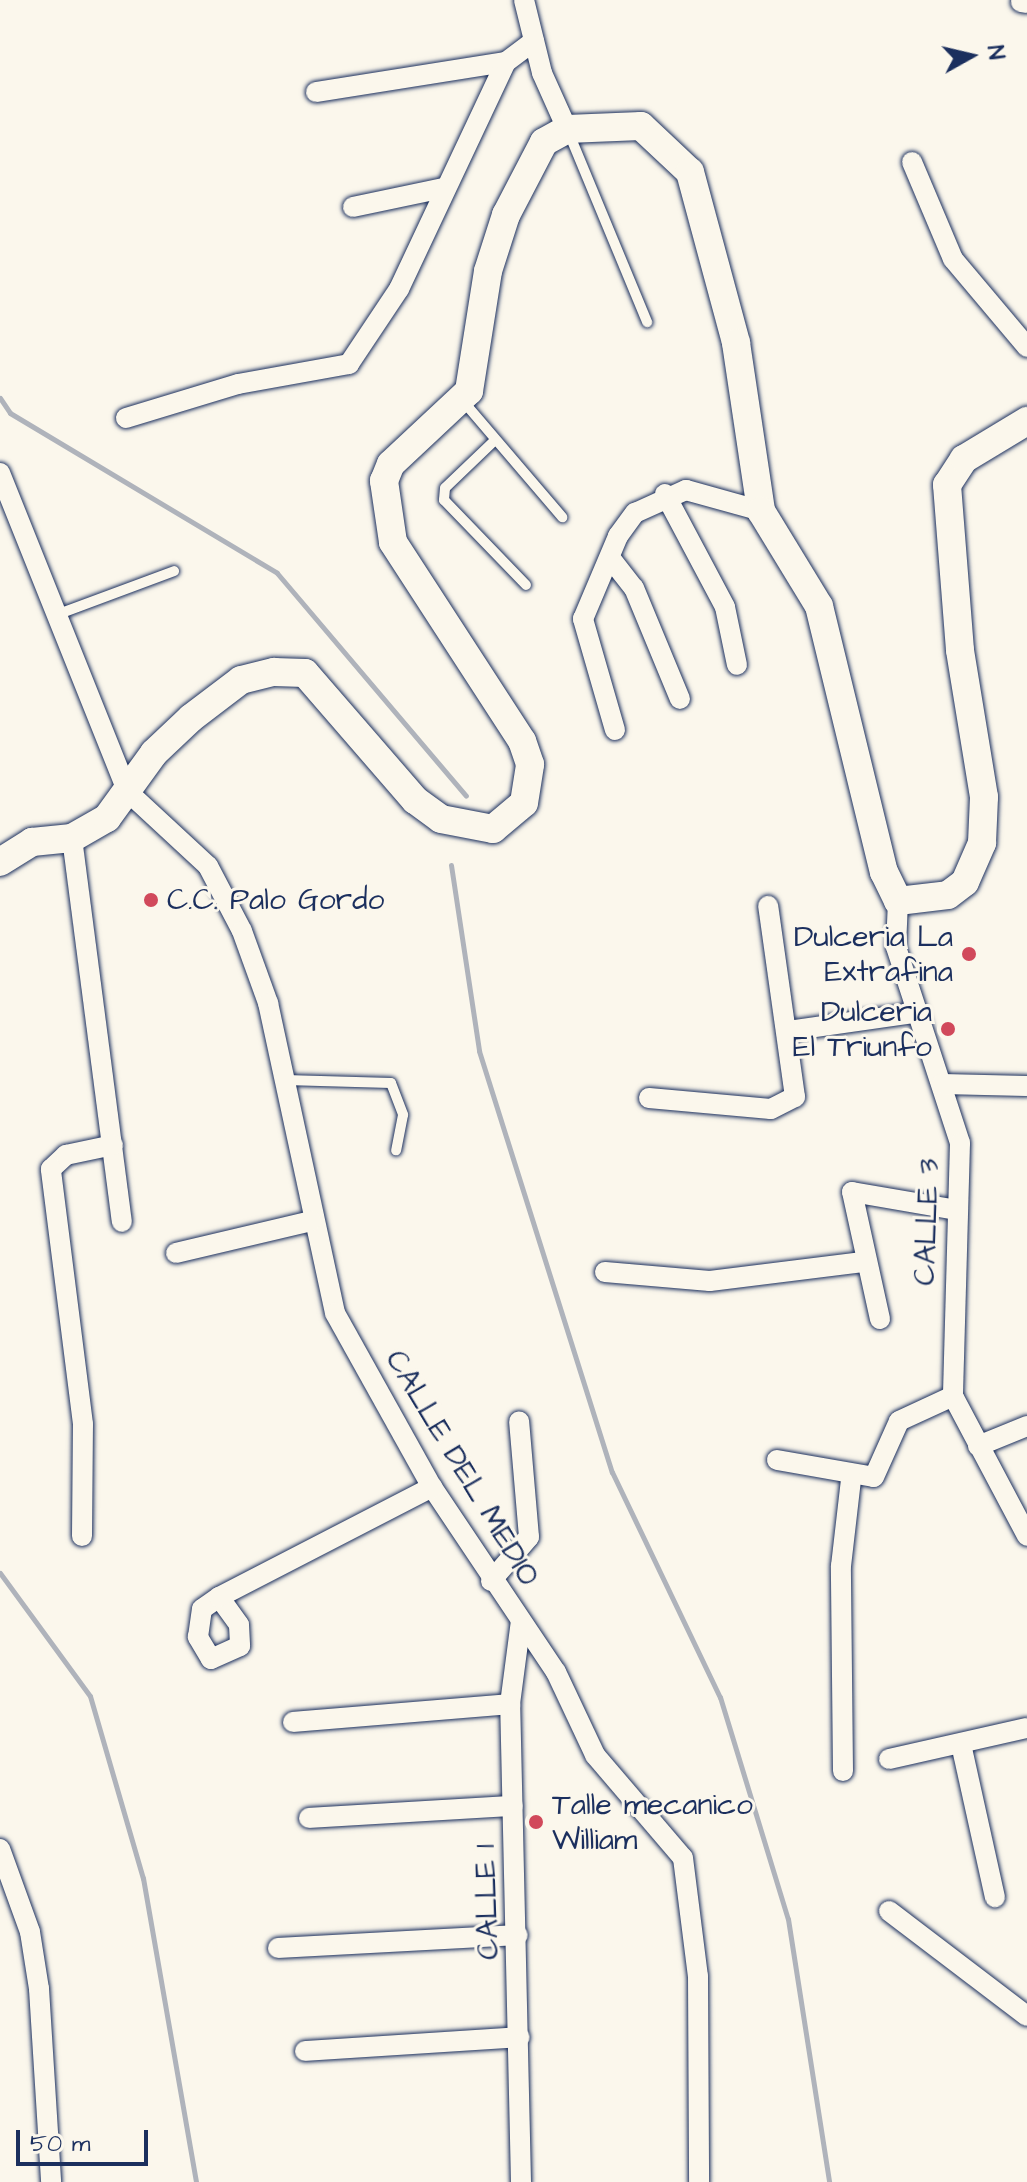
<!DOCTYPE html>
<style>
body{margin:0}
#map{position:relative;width:1027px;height:2182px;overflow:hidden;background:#fbf7ec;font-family:"Architects Daughter",sans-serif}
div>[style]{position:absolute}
.stream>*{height:5px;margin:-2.5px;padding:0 2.5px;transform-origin:2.5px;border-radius:2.5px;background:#afb3bb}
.roads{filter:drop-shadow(0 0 2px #1b2f5e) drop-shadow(0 0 2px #1b2f5e)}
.service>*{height:10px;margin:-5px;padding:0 5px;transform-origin:5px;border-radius:5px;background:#fbf7ec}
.minor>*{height:20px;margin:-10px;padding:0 10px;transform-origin:10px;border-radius:10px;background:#fbf7ec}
.secondary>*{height:28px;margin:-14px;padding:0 14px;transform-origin:14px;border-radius:14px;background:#fbf7ec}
.dots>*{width:22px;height:22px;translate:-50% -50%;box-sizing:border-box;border:4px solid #fbf7ec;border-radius:50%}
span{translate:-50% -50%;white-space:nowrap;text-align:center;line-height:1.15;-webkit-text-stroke:6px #fbf7ec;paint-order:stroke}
.poi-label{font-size:30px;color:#1b2f5e}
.left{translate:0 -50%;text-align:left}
.right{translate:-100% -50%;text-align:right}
.street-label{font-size:30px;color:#1b2f5e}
.north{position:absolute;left:931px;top:16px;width:80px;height:80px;-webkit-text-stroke:6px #fbf7ec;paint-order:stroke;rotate:82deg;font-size:22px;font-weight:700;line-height:32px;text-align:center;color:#1b2f5e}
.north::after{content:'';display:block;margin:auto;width:28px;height:36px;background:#1b2f5e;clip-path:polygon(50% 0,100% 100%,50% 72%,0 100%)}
.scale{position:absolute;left:16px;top:2130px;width:132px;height:36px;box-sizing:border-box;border:4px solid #1b2f5e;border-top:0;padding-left:10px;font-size:24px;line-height:28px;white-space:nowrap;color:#1b2f5e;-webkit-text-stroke:6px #fbf7ec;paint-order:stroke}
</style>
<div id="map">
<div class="stream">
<div style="left:0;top:398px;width:18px;rotate:56deg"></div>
<div style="left:10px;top:413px;width:311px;rotate:30.9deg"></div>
<div style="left:277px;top:573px;width:292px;rotate:49.7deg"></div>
<div style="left:451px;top:865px;width:188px;rotate:81.4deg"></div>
<div style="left:479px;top:1051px;width:442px;rotate:72.5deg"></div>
<div style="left:612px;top:1472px;width:250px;rotate:64.4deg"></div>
<div style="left:720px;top:1697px;width:232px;rotate:73deg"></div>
<div style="left:788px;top:1919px;width:266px;rotate:81.1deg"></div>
<div style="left:0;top:1573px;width:152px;rotate:53.8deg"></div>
<div style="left:90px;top:1696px;width:190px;rotate:73.8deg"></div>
<div style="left:143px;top:1878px;width:309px;rotate:80.1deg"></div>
</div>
<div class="roads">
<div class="service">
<div style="left:568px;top:131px;width:207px;rotate:67.5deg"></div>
<div style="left:463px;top:401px;width:153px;rotate:49.5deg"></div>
<div style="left:493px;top:442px;width:66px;rotate:136.2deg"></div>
<div style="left:445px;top:488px;width:12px;rotate:95deg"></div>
<div style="left:444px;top:500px;width:118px;rotate:46deg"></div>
<div style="left:56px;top:615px;width:126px;rotate:-20.4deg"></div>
<div style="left:285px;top:1080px;width:106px;rotate:1.6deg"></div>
<div style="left:391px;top:1083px;width:34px;rotate:69deg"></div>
<div style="left:403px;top:1115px;width:36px;rotate:101deg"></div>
</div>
<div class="minor">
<div style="left:524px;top:0;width:75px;rotate:76.1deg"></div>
<div style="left:542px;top:73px;width:61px;rotate:65.9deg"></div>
<div style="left:1021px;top:2px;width:6px;rotate:9deg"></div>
<div style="left:316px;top:92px;width:192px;rotate:-9deg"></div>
<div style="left:912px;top:162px;width:105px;rotate:67.1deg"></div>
<div style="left:953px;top:259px;width:115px;rotate:49.9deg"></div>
<div style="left:353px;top:207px;width:92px;rotate:-11.9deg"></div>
<div style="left:126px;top:418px;width:117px;rotate:-16.9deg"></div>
<div style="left:238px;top:384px;width:113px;rotate:-10.2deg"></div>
<div style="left:349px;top:364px;width:90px;rotate:-56.3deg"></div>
<div style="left:399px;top:289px;width:251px;rotate:-64.8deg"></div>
<div style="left:506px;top:62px;width:35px;rotate:-37deg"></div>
<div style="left:0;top:473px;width:342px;rotate:68.2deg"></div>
<div style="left:127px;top:791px;width:110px;rotate:42.8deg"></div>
<div style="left:208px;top:866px;width:73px;rotate:62.4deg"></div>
<div style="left:242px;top:931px;width:77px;rotate:70.1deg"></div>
<div style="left:268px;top:1003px;width:317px;rotate:77.8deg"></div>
<div style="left:335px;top:1313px;width:199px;rotate:60.9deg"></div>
<div style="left:432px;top:1487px;width:223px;rotate:56.2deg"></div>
<div style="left:556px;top:1672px;width:92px;rotate:64.8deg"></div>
<div style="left:595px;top:1755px;width:135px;rotate:49.5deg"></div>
<div style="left:683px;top:1858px;width:119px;rotate:82.8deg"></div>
<div style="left:698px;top:1976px;width:206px;rotate:89.7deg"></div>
<div style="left:665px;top:494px;width:128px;rotate:62deg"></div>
<div style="left:725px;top:607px;width:59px;rotate:78.3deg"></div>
<div style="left:611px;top:559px;width:37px;rotate:52deg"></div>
<div style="left:634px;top:588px;width:120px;rotate:67.5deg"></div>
<div style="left:615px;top:730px;width:116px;rotate:-106.1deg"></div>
<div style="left:583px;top:619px;width:90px;rotate:-67.1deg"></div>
<div style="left:618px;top:536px;width:29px;rotate:-54deg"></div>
<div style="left:635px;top:513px;width:56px;rotate:-24.3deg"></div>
<div style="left:686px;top:490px;width:78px;rotate:15.6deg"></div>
<div style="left:72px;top:838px;width:387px;rotate:82.6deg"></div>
<div style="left:898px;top:901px;width:46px;rotate:92.5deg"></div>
<div style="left:896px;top:947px;width:206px;rotate:71.9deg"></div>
<div style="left:960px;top:1143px;width:253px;rotate:91.6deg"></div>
<div style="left:953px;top:1396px;width:158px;rotate:62.1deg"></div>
<div style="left:788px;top:1031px;width:127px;rotate:-8.1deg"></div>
<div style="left:942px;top:1084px;width:85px;rotate:1.3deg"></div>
<div style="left:649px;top:1098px;width:122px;rotate:5.2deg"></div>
<div style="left:771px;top:1109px;width:27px;rotate:-27deg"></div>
<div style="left:795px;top:1097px;width:193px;rotate:-98deg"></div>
<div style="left:176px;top:1253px;width:139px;rotate:-13.3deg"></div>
<div style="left:605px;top:1272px;width:105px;rotate:4.9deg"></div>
<div style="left:710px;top:1281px;width:154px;rotate:-7.1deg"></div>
<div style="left:880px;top:1319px;width:130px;rotate:-102.4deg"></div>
<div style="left:852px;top:1192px;width:107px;rotate:9.7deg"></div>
<div style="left:978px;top:1446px;width:53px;rotate:-22.2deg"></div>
<div style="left:777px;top:1460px;width:98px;rotate:9.9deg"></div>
<div style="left:874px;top:1477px;width:61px;rotate:-65.9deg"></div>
<div style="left:899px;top:1421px;width:60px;rotate:-24.8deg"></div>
<div style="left:82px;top:1536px;width:112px;rotate:-89.5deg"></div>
<div style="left:83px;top:1424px;width:257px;rotate:-97.2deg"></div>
<div style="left:51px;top:1169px;width:21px;rotate:-43deg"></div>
<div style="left:66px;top:1155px;width:48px;rotate:-12deg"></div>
<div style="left:491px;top:1581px;width:58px;rotate:-49.2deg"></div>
<div style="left:529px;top:1537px;width:116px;rotate:-94.9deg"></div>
<div style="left:219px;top:1597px;width:34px;rotate:54deg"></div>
<div style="left:239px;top:1625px;width:21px;rotate:87deg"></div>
<div style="left:240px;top:1646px;width:32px;rotate:156deg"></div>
<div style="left:211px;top:1659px;width:26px;rotate:-121deg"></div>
<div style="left:198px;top:1637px;width:28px;rotate:-82deg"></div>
<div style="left:202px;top:1609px;width:21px;rotate:-35deg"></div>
<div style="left:219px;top:1597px;width:240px;rotate:-27.3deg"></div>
<div style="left:293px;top:1722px;width:218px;rotate:-4.7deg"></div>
<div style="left:961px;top:1744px;width:157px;rotate:77.5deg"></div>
<div style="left:889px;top:1759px;width:141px;rotate:-12.7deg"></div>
<div style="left:843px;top:1771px;width:205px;rotate:-90.6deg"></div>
<div style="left:841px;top:1566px;width:88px;rotate:-83.4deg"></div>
<div style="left:309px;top:1818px;width:204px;rotate:-3.4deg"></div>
<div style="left:0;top:1849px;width:88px;rotate:70.1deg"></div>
<div style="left:30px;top:1932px;width:58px;rotate:81deg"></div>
<div style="left:39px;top:1989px;width:193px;rotate:86.4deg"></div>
<div style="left:889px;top:1911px;width:173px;rotate:37.3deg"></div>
<div style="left:278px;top:1948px;width:240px;rotate:-3.1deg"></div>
<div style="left:305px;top:2051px;width:215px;rotate:-3.7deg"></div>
<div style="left:521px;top:2182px;width:478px;rotate:-91.3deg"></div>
<div style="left:510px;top:1704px;width:84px;rotate:-82.5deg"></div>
</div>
<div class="secondary">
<div style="left:0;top:862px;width:38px;rotate:-32deg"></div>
<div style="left:32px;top:842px;width:40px;rotate:-5.7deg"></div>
<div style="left:72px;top:838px;width:40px;rotate:-29.7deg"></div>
<div style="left:107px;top:818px;width:80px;rotate:-54.1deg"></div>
<div style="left:154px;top:753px;width:51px;rotate:-43.4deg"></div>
<div style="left:191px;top:718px;width:63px;rotate:-37.2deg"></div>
<div style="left:241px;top:680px;width:34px;rotate:-14deg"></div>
<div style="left:274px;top:672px;width:31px;rotate:2deg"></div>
<div style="left:305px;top:673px;width:168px;rotate:49.1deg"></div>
<div style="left:415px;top:800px;width:32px;rotate:36deg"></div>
<div style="left:441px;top:819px;width:53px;rotate:10.9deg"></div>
<div style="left:493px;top:829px;width:40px;rotate:-40deg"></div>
<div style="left:524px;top:803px;width:39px;rotate:-81deg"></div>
<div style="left:530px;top:764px;width:24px;rotate:-109deg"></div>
<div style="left:522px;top:741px;width:237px;rotate:-123deg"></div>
<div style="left:393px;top:542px;width:62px;rotate:-98.4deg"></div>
<div style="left:384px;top:481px;width:18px;rotate:-68deg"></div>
<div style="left:391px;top:464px;width:107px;rotate:-43.1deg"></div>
<div style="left:469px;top:391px;width:121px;rotate:-81deg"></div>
<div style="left:488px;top:271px;width:59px;rotate:-72.2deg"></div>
<div style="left:506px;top:215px;width:82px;rotate:-62.5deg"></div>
<div style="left:544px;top:142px;width:26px;rotate:-29deg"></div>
<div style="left:567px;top:129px;width:74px;rotate:-2.3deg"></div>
<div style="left:641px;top:126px;width:67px;rotate:43.2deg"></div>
<div style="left:690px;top:172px;width:177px;rotate:74.9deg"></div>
<div style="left:736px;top:343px;width:170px;rotate:81.5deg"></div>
<div style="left:761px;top:511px;width:111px;rotate:58.6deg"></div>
<div style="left:819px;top:606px;width:274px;rotate:76.3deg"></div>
<div style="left:884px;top:872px;width:32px;rotate:64deg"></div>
<div style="left:898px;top:901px;width:50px;rotate:-6.8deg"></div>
<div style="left:948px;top:895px;width:21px;rotate:-37deg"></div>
<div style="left:965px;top:882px;width:43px;rotate:-66.4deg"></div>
<div style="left:982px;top:843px;width:46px;rotate:-87.5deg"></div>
<div style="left:984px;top:797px;width:149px;rotate:-99.3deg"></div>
<div style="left:960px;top:650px;width:166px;rotate:-94.5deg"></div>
<div style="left:947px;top:485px;width:31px;rotate:-57deg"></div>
<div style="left:964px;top:459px;width:74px;rotate:-31.1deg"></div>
</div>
</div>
<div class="dots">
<div style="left:151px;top:900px;background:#d1495b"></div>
<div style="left:969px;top:954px;background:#d1495b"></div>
<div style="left:948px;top:1029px;background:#d1495b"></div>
<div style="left:536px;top:1822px;background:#d1495b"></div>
</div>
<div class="poi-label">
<span class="left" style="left:167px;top:900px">C.C. Palo Gordo</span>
<span class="right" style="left:953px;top:954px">Dulceria La<br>Extrafina</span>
<span class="right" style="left:932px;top:1029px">Dulceria<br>El Triunfo</span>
<span class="left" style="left:552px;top:1822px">Talle mecanico<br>William</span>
</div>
<div class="street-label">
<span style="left:927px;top:1222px;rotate:-88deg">CALLE 3</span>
<span style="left:462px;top:1468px;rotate:59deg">CALLE DEL MEDIO</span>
<span style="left:487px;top:1902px;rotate:-92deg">CALLE 1</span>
</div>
<div class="north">N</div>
<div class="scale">50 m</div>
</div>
